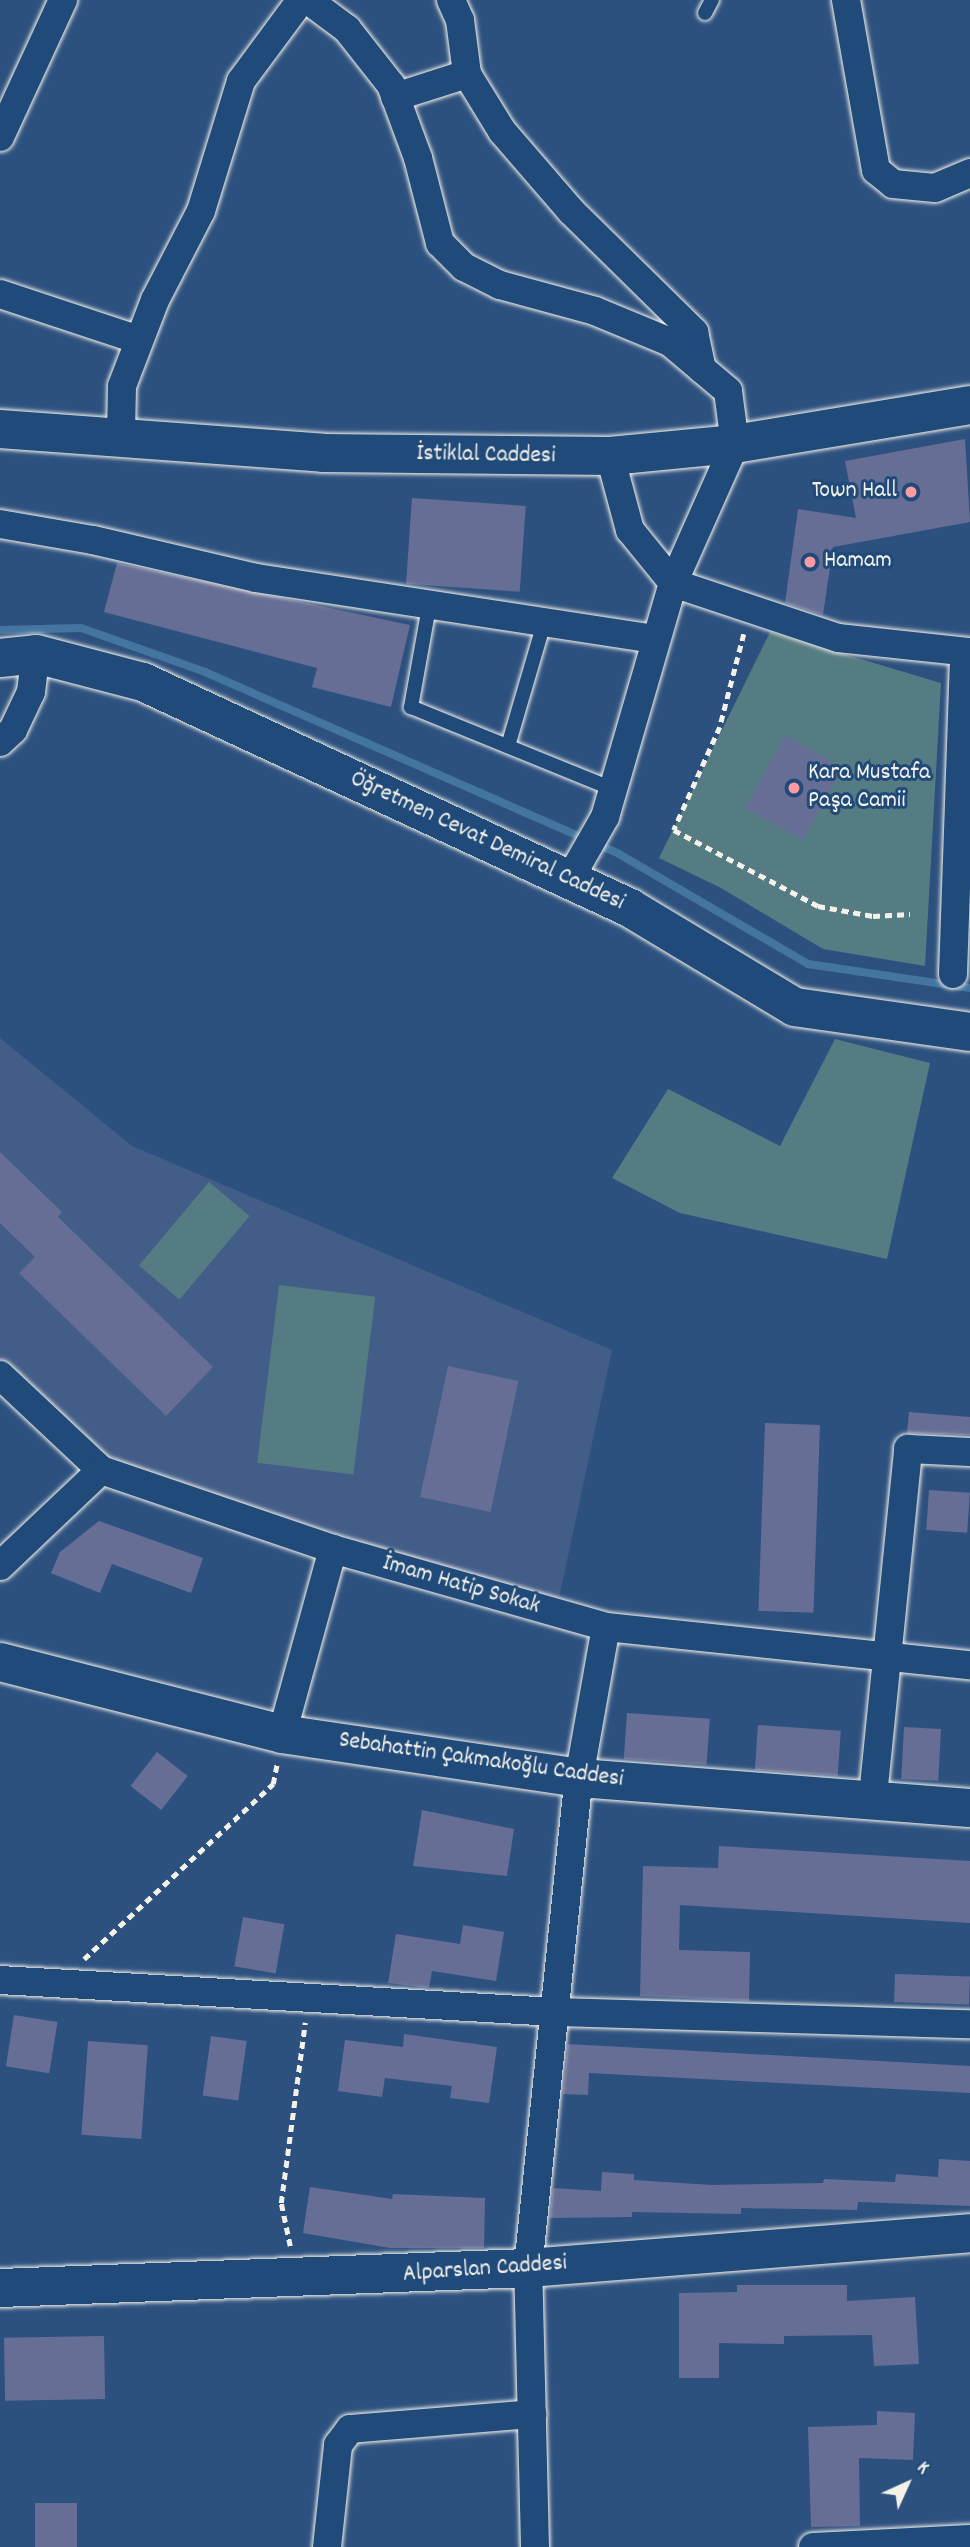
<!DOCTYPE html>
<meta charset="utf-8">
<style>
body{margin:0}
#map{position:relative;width:970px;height:2547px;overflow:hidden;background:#2d517f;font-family:Dekko,sans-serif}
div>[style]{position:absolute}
.built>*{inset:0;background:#425d88}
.green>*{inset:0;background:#557c83;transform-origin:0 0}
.stream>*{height:8px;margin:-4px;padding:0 4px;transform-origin:4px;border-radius:4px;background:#4375a0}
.building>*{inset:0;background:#666e95;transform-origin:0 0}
.path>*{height:4.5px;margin-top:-2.25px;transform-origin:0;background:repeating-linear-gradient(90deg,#f4f1e8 0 7px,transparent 0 12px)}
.roads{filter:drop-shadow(0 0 2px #f4f1e8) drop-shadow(0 0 2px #f4f1e8)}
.lane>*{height:14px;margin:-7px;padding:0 7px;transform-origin:7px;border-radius:7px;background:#1f4a7a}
.street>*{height:28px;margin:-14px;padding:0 14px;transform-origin:14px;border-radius:14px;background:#1f4a7a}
.secondary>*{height:38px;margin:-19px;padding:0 19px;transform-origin:19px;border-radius:19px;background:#1f4a7a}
.dots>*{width:19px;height:19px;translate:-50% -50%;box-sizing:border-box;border:4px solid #1f4a7a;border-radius:50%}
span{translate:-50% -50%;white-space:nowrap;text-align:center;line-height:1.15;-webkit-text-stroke:6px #1f4a7a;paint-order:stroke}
.street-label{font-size:24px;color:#f4f1e8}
.poi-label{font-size:24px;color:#f4f1e8}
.right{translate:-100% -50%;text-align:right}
.left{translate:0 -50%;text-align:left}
.north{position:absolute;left:872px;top:2449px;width:70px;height:70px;-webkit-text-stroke:5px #1f4a7a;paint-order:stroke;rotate:45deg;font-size:19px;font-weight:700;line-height:28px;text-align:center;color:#f4f1e8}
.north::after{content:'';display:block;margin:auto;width:24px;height:32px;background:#f4f1e8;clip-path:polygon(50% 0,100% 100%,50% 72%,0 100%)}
</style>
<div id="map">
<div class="built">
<div style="clip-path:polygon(0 1038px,132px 1146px,612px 1350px,558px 1603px,88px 1456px,0 1374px)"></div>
</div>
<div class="green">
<div style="clip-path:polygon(770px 632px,941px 683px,925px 966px,823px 949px,721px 888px,659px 858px)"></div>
<div style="clip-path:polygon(835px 1039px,930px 1063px,887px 1259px,680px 1213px,612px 1178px,668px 1089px,780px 1146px)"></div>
<div style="left:209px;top:1182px;width:53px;height:109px;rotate:40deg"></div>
<div style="left:279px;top:1285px;width:97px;height:179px;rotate:7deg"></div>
</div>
<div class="stream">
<div style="left:0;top:630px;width:81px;rotate:-1.4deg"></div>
<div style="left:81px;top:628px;width:132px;rotate:19.5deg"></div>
<div style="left:205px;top:672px;width:452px;rotate:23.7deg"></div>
<div style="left:619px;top:854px;width:219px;rotate:30.2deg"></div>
<div style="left:808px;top:964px;width:164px;rotate:8.4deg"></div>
</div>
<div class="building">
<div style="clip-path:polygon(965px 439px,970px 522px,833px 547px,823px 615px,785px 603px,798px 509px,856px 518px,845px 461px)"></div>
<div style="left:412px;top:498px;width:114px;height:86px;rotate:4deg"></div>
<div style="clip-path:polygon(117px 563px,410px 625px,391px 707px,312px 687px,317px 668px,104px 612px)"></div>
<div style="left:785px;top:736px;width:66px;height:82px;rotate:29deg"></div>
<div style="clip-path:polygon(0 1152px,62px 1212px,58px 1217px,213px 1367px,166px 1416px,19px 1273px,35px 1257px,0 1223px)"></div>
<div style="left:448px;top:1366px;width:72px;height:134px;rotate:12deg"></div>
<div style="clip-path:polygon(909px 1412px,970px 1417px,970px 1435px,907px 1433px)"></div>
<div style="left:765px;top:1423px;width:55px;height:188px;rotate:2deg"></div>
<div style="left:929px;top:1490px;width:41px;height:40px;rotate:4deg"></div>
<div style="clip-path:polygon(99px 1521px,203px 1558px,191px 1593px,112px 1564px,100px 1593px,51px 1573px,60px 1552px)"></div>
<div style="left:627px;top:1713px;width:83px;height:46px;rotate:4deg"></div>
<div style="left:758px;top:1725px;width:83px;height:45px;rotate:4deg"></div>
<div style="left:904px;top:1727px;width:37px;height:52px;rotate:3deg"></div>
<div style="left:157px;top:1752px;width:39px;height:43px;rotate:38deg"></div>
<div style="clip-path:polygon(422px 1810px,514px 1829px,507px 1876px,413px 1866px)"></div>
<div style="clip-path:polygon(719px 1846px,970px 1861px,970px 1923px,680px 1905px,679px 1950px,750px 1952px,749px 2001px,640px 1996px,643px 1866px,718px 1868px)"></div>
<div style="left:243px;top:1917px;width:42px;height:50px;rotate:10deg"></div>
<div style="clip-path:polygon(463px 1925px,504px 1932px,496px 1981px,432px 1971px,429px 1988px,388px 1983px,396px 1934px,460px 1944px)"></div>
<div style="left:895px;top:1974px;width:75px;height:28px;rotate:2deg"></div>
<div style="left:14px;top:2015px;width:44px;height:52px;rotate:9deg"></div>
<div style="clip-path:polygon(404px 2034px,497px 2047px,489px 2103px,450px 2098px,452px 2086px,385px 2078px,382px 2097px,338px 2091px,345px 2040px,403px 2047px)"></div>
<div style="left:211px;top:2036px;width:36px;height:60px;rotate:8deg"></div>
<div style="left:88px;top:2041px;width:60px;height:94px;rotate:4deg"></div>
<div style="clip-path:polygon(568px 2044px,970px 2066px,970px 2093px,589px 2073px,588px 2095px,563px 2094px)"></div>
<div style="clip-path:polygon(939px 2159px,970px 2161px,970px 2206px,858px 2202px,857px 2210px,741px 2208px,741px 2214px,632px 2212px,632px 2217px,550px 2218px,553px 2188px,601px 2191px,602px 2172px,634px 2174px,634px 2180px,712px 2185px,823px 2183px,824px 2179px,895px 2182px,896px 2174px,938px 2177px)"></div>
<div style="clip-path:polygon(310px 2187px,392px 2199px,393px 2194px,485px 2198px,484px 2248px,390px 2248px,303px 2233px)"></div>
<div style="clip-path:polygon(737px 2285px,847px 2285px,847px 2301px,915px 2297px,919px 2364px,874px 2366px,872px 2335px,784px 2336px,784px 2344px,719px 2343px,719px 2378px,679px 2378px,679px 2293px,737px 2292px)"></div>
<div style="left:104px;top:2336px;width:63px;height:100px;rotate:89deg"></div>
<div style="clip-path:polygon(877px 2411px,915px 2413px,913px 2460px,859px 2458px,860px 2526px,811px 2527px,808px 2427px,877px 2425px)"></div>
<div style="left:35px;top:2503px;width:42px;height:44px"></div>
</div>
<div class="path">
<div style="left:744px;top:634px;width:96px;rotate:104.5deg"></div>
<div style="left:720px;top:727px;width:113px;rotate:114.1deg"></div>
<div style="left:674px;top:830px;width:163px;rotate:27.8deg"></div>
<div style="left:818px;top:906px;width:56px;rotate:10.3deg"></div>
<div style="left:873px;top:916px;width:37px;rotate:-3deg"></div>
<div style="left:84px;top:1959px;width:258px;rotate:-42.8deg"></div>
<div style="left:273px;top:1784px;width:20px;rotate:-79deg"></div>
<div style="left:290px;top:2246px;width:44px;rotate:-101.8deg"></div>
<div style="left:281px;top:2203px;width:182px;rotate:-82.4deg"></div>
</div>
<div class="roads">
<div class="lane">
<div style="left:705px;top:13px;width:15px;rotate:-62deg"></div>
<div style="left:429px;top:607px;width:102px;rotate:100.2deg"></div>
<div style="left:411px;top:707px;width:218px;rotate:22.1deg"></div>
<div style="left:508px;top:746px;width:128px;rotate:-73.7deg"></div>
</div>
<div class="street">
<div style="left:308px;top:0;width:49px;rotate:36.6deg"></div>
<div style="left:347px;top:29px;width:71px;rotate:51.8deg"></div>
<div style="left:391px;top:85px;width:78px;rotate:69.7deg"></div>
<div style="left:418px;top:158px;width:88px;rotate:75.5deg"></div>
<div style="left:440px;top:243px;width:34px;rotate:45deg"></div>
<div style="left:464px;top:267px;width:40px;rotate:26.6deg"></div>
<div style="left:500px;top:285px;width:98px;rotate:15.3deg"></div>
<div style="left:595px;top:311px;width:81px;rotate:22.5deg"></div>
<div style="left:670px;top:342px;width:76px;rotate:40.2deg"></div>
<div style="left:728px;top:391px;width:53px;rotate:82.5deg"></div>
<div style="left:735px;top:444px;width:152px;rotate:114deg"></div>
<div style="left:673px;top:583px;width:244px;rotate:106.2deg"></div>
<div style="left:605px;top:817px;width:73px;rotate:119.7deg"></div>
<div style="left:451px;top:0;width:22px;rotate:66deg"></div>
<div style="left:460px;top:20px;width:54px;rotate:82.6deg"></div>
<div style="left:467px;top:74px;width:67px;rotate:58.4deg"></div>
<div style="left:502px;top:131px;width:106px;rotate:49.2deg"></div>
<div style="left:571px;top:211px;width:173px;rotate:44.5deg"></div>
<div style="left:694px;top:332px;width:38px;rotate:78deg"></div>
<div style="left:846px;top:0;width:173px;rotate:80deg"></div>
<div style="left:876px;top:170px;width:22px;rotate:39deg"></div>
<div style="left:893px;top:184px;width:42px;rotate:5.4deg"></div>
<div style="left:935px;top:188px;width:38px;rotate:-23deg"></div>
<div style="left:395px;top:97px;width:76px;rotate:-17.7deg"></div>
<div style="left:0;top:137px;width:151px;rotate:-65.3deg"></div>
<div style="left:0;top:294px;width:146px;rotate:18.3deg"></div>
<div style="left:121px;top:434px;width:48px;rotate:-88.8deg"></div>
<div style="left:122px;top:386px;width:92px;rotate:-69deg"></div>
<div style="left:155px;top:300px;width:100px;rotate:-62.7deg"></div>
<div style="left:201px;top:211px;width:136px;rotate:-72.9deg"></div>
<div style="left:241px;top:81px;width:101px;rotate:-53.5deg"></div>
<div style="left:610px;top:456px;width:77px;rotate:74.9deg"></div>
<div style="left:630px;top:530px;width:68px;rotate:50.9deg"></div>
<div style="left:673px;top:583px;width:174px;rotate:18.4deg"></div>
<div style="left:838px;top:638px;width:133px;rotate:6.1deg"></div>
<div style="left:0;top:524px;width:94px;rotate:9.8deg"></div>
<div style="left:93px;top:540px;width:167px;rotate:13.1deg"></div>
<div style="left:256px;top:578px;width:403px;rotate:8.7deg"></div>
<div style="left:0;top:742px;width:18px;rotate:-43deg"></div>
<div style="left:13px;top:730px;width:42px;rotate:-64.7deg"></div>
<div style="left:31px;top:692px;width:38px;rotate:-83deg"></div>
<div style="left:953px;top:974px;width:322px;rotate:-88deg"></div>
<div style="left:0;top:1375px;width:139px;rotate:43.2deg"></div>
<div style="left:101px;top:1470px;width:245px;rotate:18.8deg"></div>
<div style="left:333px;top:1549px;width:284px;rotate:15.9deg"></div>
<div style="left:606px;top:1627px;width:366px;rotate:6deg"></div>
<div style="left:0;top:1566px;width:139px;rotate:-43.5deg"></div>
<div style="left:282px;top:1734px;width:192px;rotate:-74.6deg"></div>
<div style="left:873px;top:1796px;width:349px;rotate:-84.2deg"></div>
<div style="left:908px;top:1449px;width:62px;rotate:2.8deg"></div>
<div style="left:0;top:1980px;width:556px;rotate:3.3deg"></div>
<div style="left:555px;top:2012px;width:415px;rotate:1.7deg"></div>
<div style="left:327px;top:2547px;width:103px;rotate:-83.8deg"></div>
<div style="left:338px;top:2445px;width:20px;rotate:-53deg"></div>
<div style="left:350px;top:2429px;width:183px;rotate:-4.7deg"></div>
<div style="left:535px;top:2547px;width:279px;rotate:-91.4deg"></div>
<div style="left:528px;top:2268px;width:493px;rotate:-84.1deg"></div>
<div style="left:579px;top:1778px;width:153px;rotate:-79.9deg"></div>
<div style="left:813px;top:2547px;width:157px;rotate:-2.9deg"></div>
</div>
<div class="secondary">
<div style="left:0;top:429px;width:324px;rotate:4.2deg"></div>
<div style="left:323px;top:453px;width:287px;rotate:0.6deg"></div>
<div style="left:610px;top:456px;width:126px;rotate:-5.5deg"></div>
<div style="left:735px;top:444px;width:238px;rotate:-9.4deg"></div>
<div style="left:0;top:658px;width:36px;rotate:-6deg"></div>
<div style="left:36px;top:654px;width:111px;rotate:14.7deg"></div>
<div style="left:143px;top:682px;width:537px;rotate:24.89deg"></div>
<div style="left:630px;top:908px;width:192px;rotate:31deg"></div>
<div style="left:795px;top:1007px;width:177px;rotate:8.1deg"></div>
<div style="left:0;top:1662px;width:291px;rotate:14.3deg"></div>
<div style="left:282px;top:1734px;width:300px;rotate:8.4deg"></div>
<div style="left:579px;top:1778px;width:392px;rotate:4.4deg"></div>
<div style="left:0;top:2288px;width:528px;rotate:-2.17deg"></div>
<div style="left:528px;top:2268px;width:443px;rotate:-4.5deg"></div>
</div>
</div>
<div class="dots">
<div style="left:911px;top:492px;background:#ff9aa2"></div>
<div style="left:810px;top:562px;background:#ff9aa2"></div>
<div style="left:794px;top:788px;background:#ff9aa2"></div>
</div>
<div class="street-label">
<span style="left:486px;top:456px;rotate:1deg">İstiklal Caddesi</span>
<span style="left:487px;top:842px;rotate:25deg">Öğretmen Cevat Demiral Caddesi</span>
<span style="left:461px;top:1586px;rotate:16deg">İmam Hatip Sokak</span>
<span style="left:481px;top:1761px;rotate:8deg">Sebahattin Çakmakoğlu Caddesi</span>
<span style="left:485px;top:2270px;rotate:-4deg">Alparslan Caddesi</span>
</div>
<div class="poi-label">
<span class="right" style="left:897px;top:492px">Town Hall</span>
<span class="left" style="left:824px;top:562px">Hamam</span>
<span class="left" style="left:808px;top:788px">Kara Mustafa<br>Paşa Camii</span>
</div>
<div class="north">K</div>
</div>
